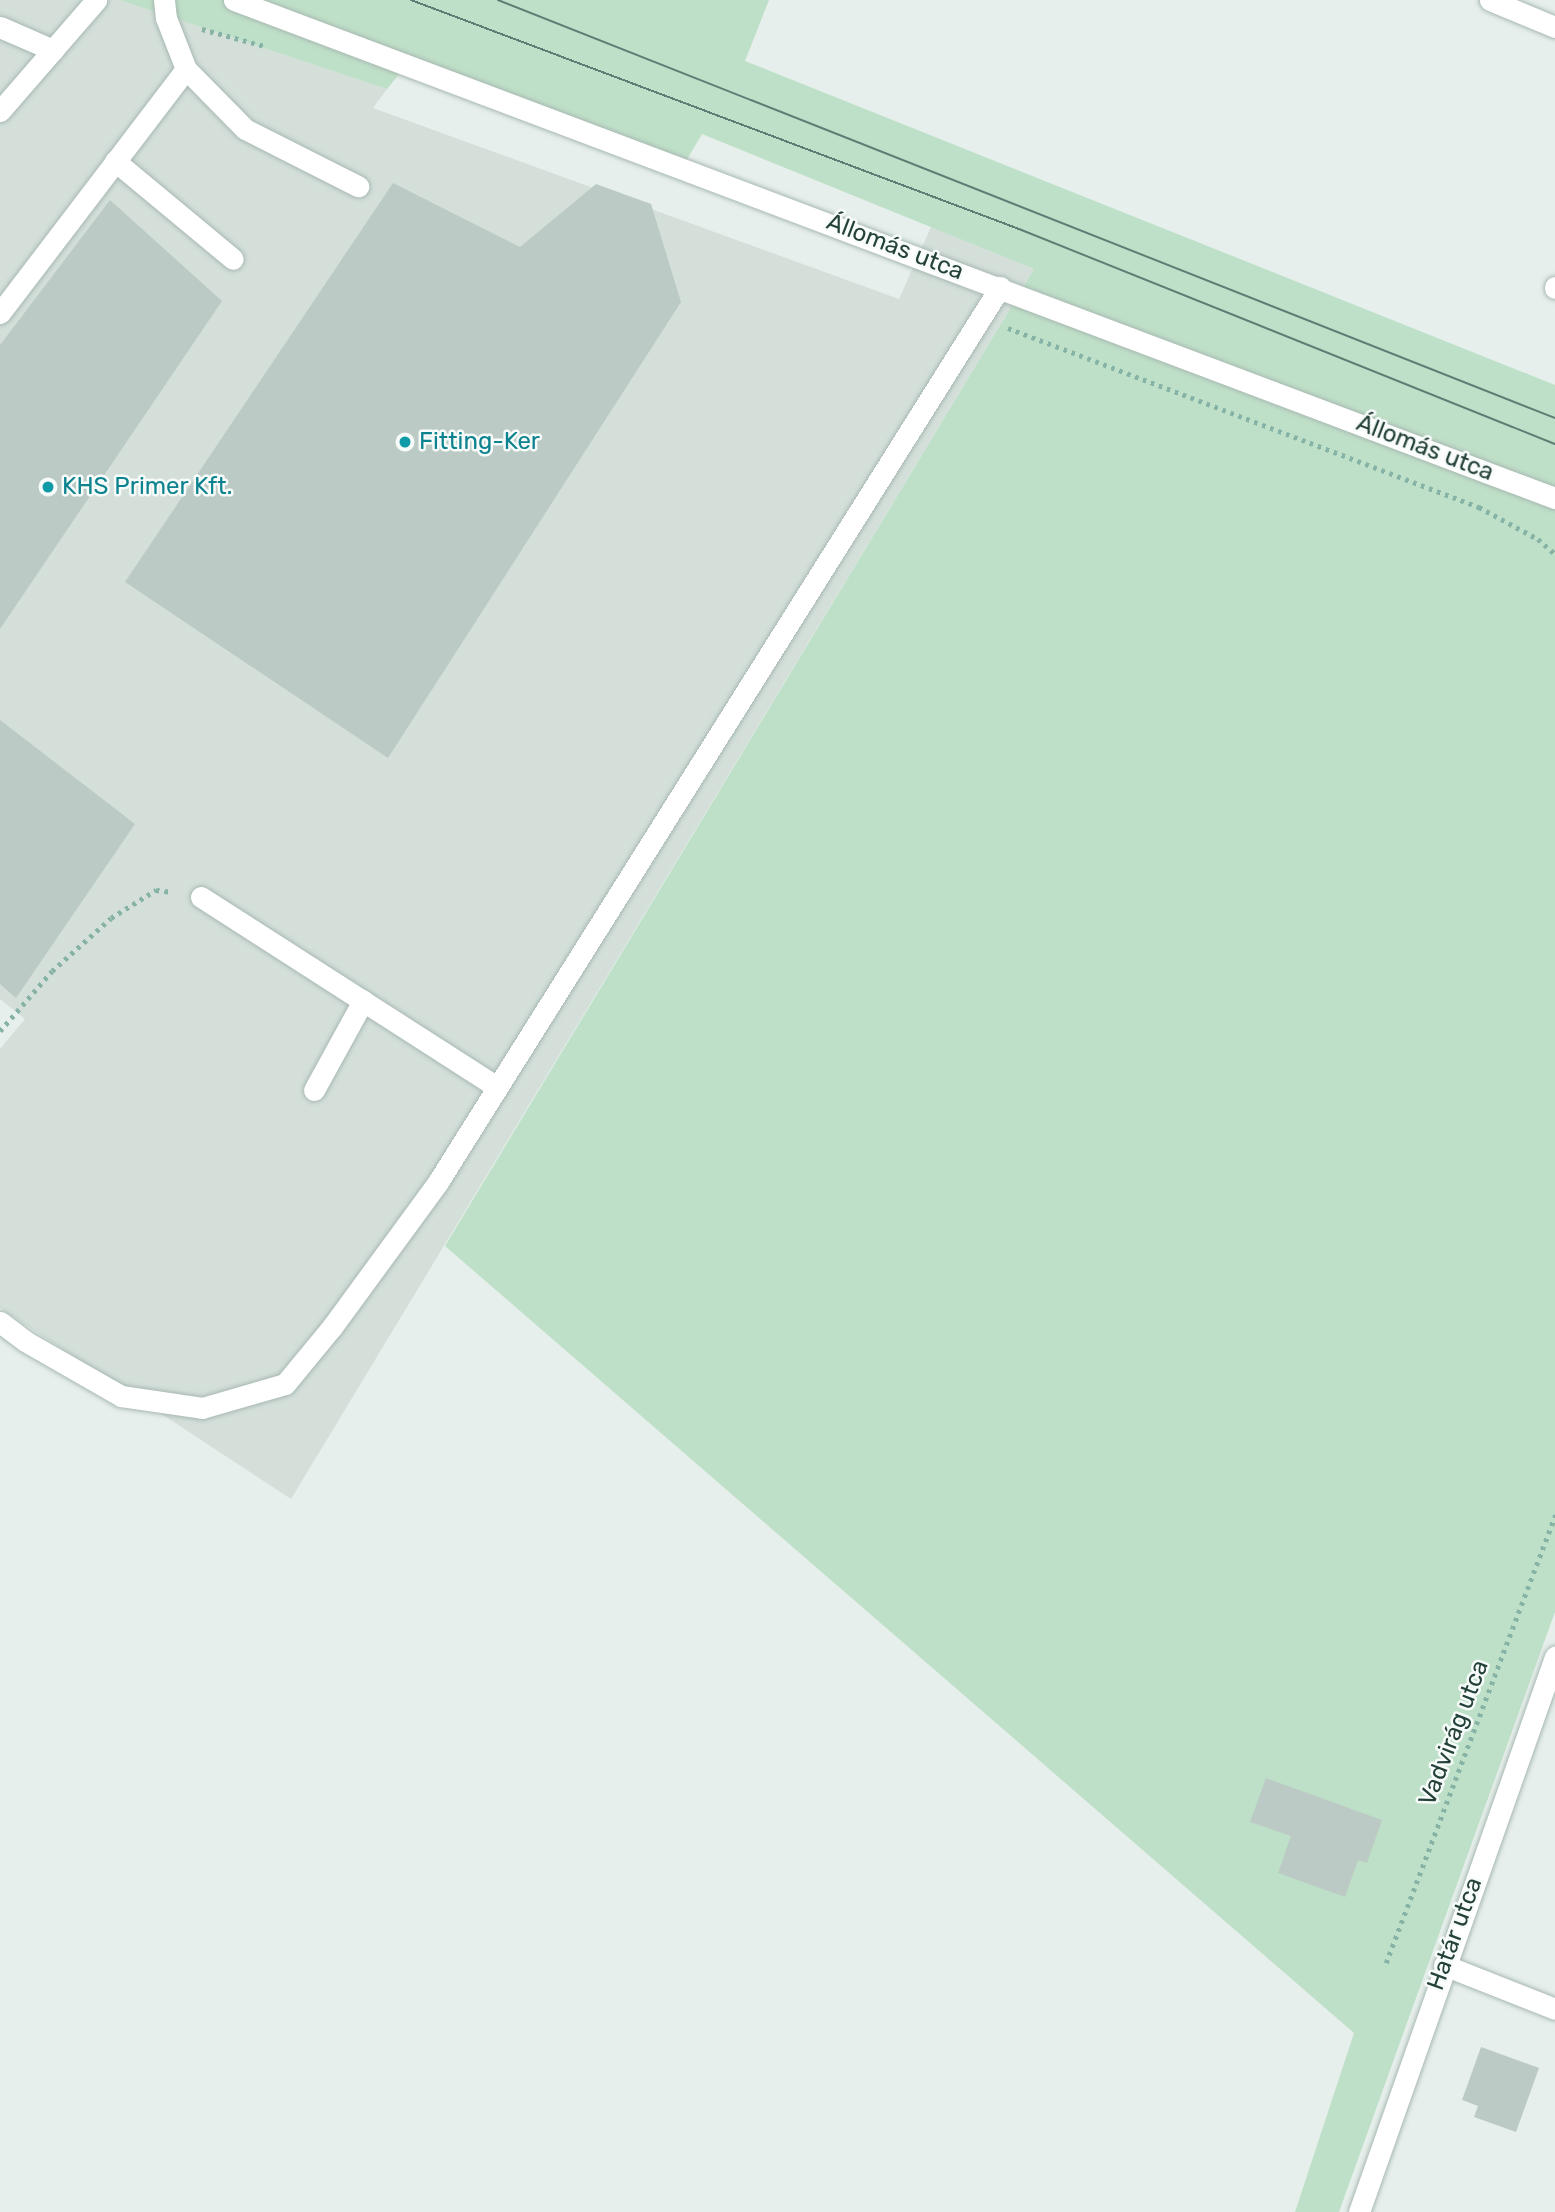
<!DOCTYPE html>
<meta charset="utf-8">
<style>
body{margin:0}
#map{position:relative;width:1555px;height:2212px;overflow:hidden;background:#e6efeb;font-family:Rubik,sans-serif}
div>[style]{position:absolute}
.built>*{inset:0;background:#d4dfda}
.green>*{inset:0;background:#bfe0c8}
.building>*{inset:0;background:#bbcac4}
.path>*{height:4.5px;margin-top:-2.25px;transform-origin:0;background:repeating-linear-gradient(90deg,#86b3a5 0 3.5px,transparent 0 8.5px)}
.roads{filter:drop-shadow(0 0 2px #a8b8b2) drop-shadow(0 0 2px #a8b8b2)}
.minor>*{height:21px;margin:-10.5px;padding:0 10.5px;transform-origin:10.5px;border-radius:10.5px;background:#fff}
.tram>*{height:2px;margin:-1px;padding:0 1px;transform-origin:1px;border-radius:1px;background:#5f7d75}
.dots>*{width:19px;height:19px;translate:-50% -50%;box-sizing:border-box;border:4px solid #f7fbf9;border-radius:50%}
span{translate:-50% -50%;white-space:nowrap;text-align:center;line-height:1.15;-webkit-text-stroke:5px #f7fbf9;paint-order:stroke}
.street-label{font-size:24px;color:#24423a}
.culture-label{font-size:24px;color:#0d838f}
.left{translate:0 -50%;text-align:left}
</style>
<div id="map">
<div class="built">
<div style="clip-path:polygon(0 0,119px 0,387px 89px,373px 108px,899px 299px,931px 227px,1034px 269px,291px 1499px,0 1308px,0 1049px,25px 1019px,0 999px)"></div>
</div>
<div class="green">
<div style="clip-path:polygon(119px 0,769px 0,745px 61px,1555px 385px,1555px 1612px,1339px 2212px,1295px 2212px,1354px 2033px,445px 1246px,1034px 269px,702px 134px,683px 166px,400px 73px,387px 89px)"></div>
</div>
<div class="building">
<div style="clip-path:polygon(393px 183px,520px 247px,596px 184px,651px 204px,681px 302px,388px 758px,125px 582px)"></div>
<div style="clip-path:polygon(110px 200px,222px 301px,0 629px,0 345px)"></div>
<div style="clip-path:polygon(0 720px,135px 824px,16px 998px,0 984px)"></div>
<div style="clip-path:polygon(1266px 1778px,1382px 1820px,1367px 1863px,1358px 1860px,1345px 1897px,1278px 1873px,1291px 1836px,1250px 1822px)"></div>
<div style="clip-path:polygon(1481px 2047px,1539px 2068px,1516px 2132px,1474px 2117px,1478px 2106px,1462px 2100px)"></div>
</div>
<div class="path">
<div style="left:202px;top:29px;width:68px;rotate:15.3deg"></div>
<div style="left:1008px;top:328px;width:504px;rotate:20.81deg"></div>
<div style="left:1479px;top:507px;width:67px;rotate:28.5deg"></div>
<div style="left:1538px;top:539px;width:23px;rotate:41deg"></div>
<div style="left:0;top:1031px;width:79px;rotate:-49.1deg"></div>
<div style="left:52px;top:971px;width:79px;rotate:-41.9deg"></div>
<div style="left:111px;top:918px;width:53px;rotate:-31.9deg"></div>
<div style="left:156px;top:890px;width:17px;rotate:7deg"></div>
<div style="left:1386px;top:1963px;width:479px;rotate:-69.3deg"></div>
</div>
<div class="roads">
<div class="minor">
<div style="left:164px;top:0;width:18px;rotate:84deg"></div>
<div style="left:166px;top:18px;width:55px;rotate:68.6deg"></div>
<div style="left:186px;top:69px;width:84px;rotate:45.5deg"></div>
<div style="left:245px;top:129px;width:127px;rotate:26.8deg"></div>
<div style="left:234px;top:0;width:1412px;rotate:20.66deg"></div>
<div style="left:1490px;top:0;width:70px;rotate:22.6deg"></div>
<div style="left:0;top:27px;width:58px;rotate:23.5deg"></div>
<div style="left:0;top:111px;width:147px;rotate:-49.1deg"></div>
<div style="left:115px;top:161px;width:153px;rotate:39.7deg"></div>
<div style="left:1555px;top:288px;width:1px;rotate:-90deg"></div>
<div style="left:0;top:313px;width:307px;rotate:-52.7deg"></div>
<div style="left:201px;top:897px;width:352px;rotate:32.7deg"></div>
<div style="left:314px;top:1090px;width:102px;rotate:-61.2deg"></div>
<div style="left:0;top:1322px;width:31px;rotate:37deg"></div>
<div style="left:25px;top:1341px;width:111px;rotate:29.8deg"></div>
<div style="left:121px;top:1396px;width:82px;rotate:8.4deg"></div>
<div style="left:202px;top:1408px;width:86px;rotate:-16.1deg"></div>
<div style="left:285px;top:1384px;width:74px;rotate:-50.5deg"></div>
<div style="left:332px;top:1327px;width:180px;rotate:-53.8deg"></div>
<div style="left:438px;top:1182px;width:1057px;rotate:-57.87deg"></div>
<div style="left:1444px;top:1965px;width:119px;rotate:21.6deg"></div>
<div style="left:1359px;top:2212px;width:589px;rotate:-70.55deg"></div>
</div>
</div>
<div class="tram">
<div style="left:411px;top:0;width:650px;rotate:20.64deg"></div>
<div style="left:1019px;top:229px;width:578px;rotate:21.86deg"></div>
<div style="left:498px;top:0;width:1137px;rotate:21.58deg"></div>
</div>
<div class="dots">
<div style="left:405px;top:442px;background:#0f9aa8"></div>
<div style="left:48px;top:487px;background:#0f9aa8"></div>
</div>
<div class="street-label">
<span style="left:895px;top:247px;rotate:21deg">Állomás utca</span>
<span style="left:1425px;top:448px;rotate:21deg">Állomás utca</span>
<span style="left:1454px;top:1733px;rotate:-69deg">Vadvirág utca</span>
<span style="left:1455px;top:1934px;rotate:-70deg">Határ utca</span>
</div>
<div class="culture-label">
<span class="left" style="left:419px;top:442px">Fitting-Ker</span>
<span class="left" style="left:62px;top:487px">KHS Primer Kft.</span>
</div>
</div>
